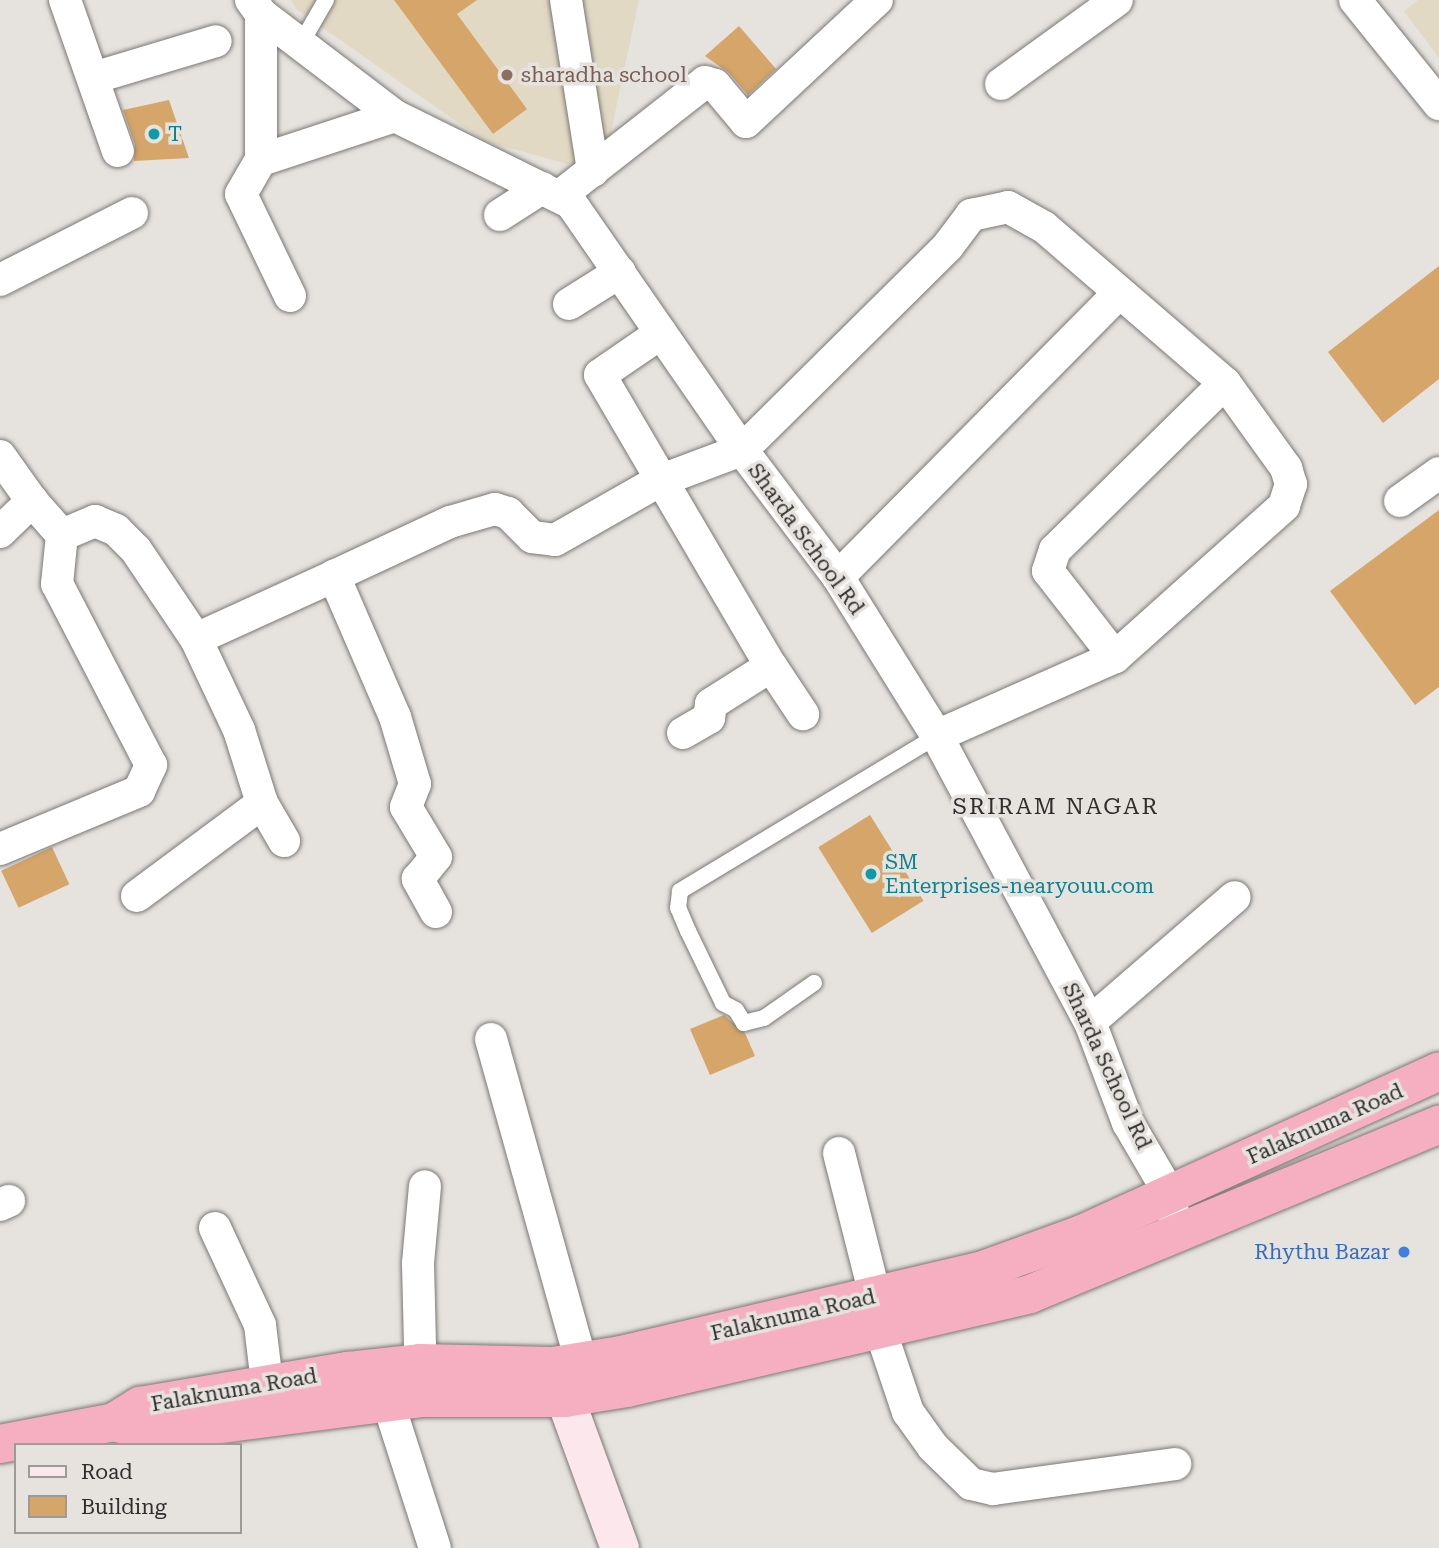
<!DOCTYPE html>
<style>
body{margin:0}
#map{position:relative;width:1439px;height:1548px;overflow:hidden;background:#e6e3df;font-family:"Roboto Serif",serif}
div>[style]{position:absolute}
.education>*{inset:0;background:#e2d9c4}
.building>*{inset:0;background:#d5a569;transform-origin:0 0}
.roads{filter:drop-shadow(0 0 2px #7b7875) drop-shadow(0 0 2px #7b7875)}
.lane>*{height:16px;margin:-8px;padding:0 8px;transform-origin:8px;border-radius:8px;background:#fff}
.street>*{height:32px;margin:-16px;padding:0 16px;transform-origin:16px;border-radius:16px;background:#fff}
.secondary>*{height:38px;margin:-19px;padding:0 19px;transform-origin:19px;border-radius:19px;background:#fce7ec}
.highway>*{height:38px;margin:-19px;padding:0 19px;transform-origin:19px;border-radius:19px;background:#f6afc0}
.dots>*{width:19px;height:19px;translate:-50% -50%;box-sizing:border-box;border:4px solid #e6e3df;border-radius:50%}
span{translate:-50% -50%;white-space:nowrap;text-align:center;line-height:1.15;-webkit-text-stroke:7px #e6e3df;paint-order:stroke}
.education-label{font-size:21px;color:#785e54}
.left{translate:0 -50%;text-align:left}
.culture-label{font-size:21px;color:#0d838f}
.street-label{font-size:21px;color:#2f2e2d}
.shop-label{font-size:21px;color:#366cbe}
.right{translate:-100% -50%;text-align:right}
.neighbourhood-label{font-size:23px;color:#2f2e2d;letter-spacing:2px}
.legend{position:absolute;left:14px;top:1443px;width:228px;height:91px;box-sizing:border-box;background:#e6e3df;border:2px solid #9d9b98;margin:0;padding:9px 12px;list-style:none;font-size:21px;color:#2f2e2d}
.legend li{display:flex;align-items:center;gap:14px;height:35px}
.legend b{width:35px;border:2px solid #9d9b98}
</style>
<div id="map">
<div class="education">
<div style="clip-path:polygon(291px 0,639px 0,601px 179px,593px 171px,484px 141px,296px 9px)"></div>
<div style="clip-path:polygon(1418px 0,1439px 0,1439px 58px,1404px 11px)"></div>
</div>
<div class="building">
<div style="clip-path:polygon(394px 0,477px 0,457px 14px,527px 109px,493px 134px)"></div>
<div style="clip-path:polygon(739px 26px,776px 69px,748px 95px,729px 73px,705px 56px)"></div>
<div style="clip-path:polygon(169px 100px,189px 158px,134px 161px,135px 145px,123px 110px)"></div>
<div style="clip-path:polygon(1439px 266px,1439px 379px,1383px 423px,1328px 352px)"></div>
<div style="clip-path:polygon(1439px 510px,1439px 687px,1415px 705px,1330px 591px)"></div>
<div style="left:870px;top:815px;width:101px;height:61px;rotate:58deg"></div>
<div style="left:52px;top:847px;width:41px;height:56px;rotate:65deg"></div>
<div style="clip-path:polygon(724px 1015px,745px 1033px,755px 1056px,710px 1075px,690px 1029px)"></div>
</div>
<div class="roads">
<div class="lane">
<div style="left:300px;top:45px;width:52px;rotate:-60deg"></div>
<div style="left:814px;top:983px;width:61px;rotate:145deg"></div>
<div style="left:764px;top:1018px;width:21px;rotate:166deg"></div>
<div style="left:744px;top:1023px;width:15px;rotate:-122deg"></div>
<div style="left:736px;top:1010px;width:15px;rotate:-152deg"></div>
<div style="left:723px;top:1003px;width:80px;rotate:-115.9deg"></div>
<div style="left:688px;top:931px;width:25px;rotate:-113deg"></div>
<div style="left:678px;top:908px;width:17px;rotate:-83deg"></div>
<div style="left:680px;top:891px;width:300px;rotate:-31.1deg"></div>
</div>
<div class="street">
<div style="left:65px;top:0;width:160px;rotate:70.7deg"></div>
<div style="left:251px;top:0;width:17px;rotate:54deg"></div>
<div style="left:261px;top:14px;width:168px;rotate:37.3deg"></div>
<div style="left:395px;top:116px;width:196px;rotate:26.3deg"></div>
<div style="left:571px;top:203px;width:300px;rotate:55.3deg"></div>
<div style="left:742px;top:450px;width:159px;rotate:52.9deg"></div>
<div style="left:838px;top:577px;width:187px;rotate:58.1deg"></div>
<div style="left:937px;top:736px;width:324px;rotate:61.9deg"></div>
<div style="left:1090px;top:1022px;width:108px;rotate:69.4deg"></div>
<div style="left:1128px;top:1123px;width:81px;rotate:59.6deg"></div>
<div style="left:1169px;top:1193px;width:24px;rotate:78deg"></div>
<div style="left:566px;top:0;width:173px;rotate:81deg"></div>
<div style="left:1355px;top:0;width:134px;rotate:51.1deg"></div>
<div style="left:261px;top:14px;width:146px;rotate:90deg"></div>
<div style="left:93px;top:78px;width:128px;rotate:-16.7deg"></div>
<div style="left:1001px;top:84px;width:143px;rotate:-35.9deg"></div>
<div style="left:561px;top:195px;width:183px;rotate:-38.1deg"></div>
<div style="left:705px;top:82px;width:10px;rotate:17deg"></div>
<div style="left:715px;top:85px;width:48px;rotate:50deg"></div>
<div style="left:746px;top:122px;width:179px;rotate:-43deg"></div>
<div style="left:500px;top:215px;width:50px;rotate:-32.7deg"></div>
<div style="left:0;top:280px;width:148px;rotate:-26.9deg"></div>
<div style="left:290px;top:296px;width:113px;rotate:-115.7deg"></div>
<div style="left:241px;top:194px;width:39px;rotate:-60deg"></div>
<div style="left:261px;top:160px;width:141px;rotate:-18.2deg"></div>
<div style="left:569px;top:304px;width:60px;rotate:-32.1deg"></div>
<div style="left:661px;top:333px;width:74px;rotate:145.5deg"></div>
<div style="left:600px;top:375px;width:338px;rotate:59.6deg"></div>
<div style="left:771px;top:666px;width:71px;rotate:147.7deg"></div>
<div style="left:711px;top:704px;width:14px;rotate:98deg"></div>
<div style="left:709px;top:718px;width:30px;rotate:150deg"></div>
<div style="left:0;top:456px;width:55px;rotate:54.6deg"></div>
<div style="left:32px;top:501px;width:45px;rotate:48.6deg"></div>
<div style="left:62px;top:535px;width:36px;rotate:-23deg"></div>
<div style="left:95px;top:521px;width:23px;rotate:23deg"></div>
<div style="left:116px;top:530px;width:28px;rotate:45deg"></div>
<div style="left:136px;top:550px;width:107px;rotate:56deg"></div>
<div style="left:196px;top:639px;width:101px;rotate:64.7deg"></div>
<div style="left:239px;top:730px;width:77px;rotate:72.5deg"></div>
<div style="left:1400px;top:501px;width:48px;rotate:-35.7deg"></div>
<div style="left:0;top:532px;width:45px;rotate:-44.1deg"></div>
<div style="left:838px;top:577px;width:400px;rotate:-45.3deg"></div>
<div style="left:196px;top:639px;width:152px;rotate:-24.5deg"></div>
<div style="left:1115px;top:657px;width:109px;rotate:-127.9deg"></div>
<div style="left:1048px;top:571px;width:22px;rotate:-72deg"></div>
<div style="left:1055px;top:550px;width:238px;rotate:-44.5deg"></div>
<div style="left:771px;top:666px;width:58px;rotate:56.3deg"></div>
<div style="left:0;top:849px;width:151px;rotate:-22.6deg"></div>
<div style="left:139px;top:791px;width:29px;rotate:-65deg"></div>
<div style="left:151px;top:765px;width:204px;rotate:-117.4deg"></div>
<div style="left:57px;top:584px;width:49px;rotate:-84.2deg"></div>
<div style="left:137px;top:896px;width:156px;rotate:-36.6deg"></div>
<div style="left:262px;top:803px;width:44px;rotate:59.9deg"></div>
<div style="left:436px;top:912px;width:38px;rotate:-119deg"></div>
<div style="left:418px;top:879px;width:28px;rotate:-51deg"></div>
<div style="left:436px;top:857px;width:58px;rotate:-121deg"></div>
<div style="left:406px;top:807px;width:25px;rotate:-69deg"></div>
<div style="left:415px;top:784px;width:70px;rotate:-106.6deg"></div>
<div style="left:395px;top:717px;width:154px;rotate:-113.4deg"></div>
<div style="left:334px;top:576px;width:128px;rotate:-25deg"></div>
<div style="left:450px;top:522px;width:47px;rotate:-16.1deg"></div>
<div style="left:495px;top:509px;width:14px;rotate:17deg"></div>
<div style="left:508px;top:513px;width:34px;rotate:45deg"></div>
<div style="left:532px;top:537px;width:23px;rotate:7deg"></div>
<div style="left:555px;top:540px;width:120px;rotate:-29.6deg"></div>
<div style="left:659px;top:481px;width:89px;rotate:-20.5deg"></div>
<div style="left:742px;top:450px;width:290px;rotate:-44.7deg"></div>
<div style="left:948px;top:246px;width:39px;rotate:-53deg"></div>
<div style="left:971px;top:215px;width:38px;rotate:-12deg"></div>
<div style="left:1008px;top:207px;width:41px;rotate:29.1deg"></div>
<div style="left:1044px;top:227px;width:239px;rotate:40.8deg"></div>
<div style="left:1225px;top:383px;width:105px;rotate:54.3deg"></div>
<div style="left:1286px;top:468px;width:17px;rotate:73deg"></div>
<div style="left:1291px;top:484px;width:23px;rotate:108deg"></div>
<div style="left:1284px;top:506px;width:227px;rotate:138.2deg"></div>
<div style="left:1115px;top:657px;width:195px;rotate:156.1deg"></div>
<div style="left:1090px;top:1022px;width:191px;rotate:-40.8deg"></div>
<div style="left:491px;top:1039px;width:334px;rotate:74.4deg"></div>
<div style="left:839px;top:1153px;width:146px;rotate:75.8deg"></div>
<div style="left:0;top:1205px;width:10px;rotate:-24deg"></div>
<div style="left:215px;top:1228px;width:107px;rotate:65.1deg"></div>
<div style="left:260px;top:1325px;width:58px;rotate:83.1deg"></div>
<div style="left:880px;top:1329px;width:88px;rotate:71.4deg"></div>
<div style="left:908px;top:1412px;width:43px;rotate:54.5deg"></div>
<div style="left:933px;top:1447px;width:53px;rotate:44.2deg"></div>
<div style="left:971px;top:1484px;width:23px;rotate:13deg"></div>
<div style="left:993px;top:1489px;width:184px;rotate:-7.8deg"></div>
<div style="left:421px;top:1386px;width:123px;rotate:-91.4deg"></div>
<div style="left:418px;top:1263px;width:77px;rotate:-84.8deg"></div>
<div style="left:388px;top:1402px;width:153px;rotate:72.2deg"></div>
</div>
<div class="secondary">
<div style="left:554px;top:1368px;width:192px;rotate:69.9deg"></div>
</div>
<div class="highway">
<div style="left:114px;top:1422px;width:40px;rotate:16deg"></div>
<div style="left:152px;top:1433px;width:271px;rotate:-7.4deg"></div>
<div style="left:421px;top:1398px;width:144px"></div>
<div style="left:565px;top:1398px;width:63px;rotate:-9.2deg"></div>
<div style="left:627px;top:1388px;width:414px;rotate:-13.1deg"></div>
<div style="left:1030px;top:1294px;width:443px;rotate:-22.5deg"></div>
<div style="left:0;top:1444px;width:116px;rotate:-10.9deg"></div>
<div style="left:114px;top:1422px;width:31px;rotate:-32deg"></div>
<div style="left:140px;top:1406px;width:211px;rotate:-9.6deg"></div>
<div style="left:348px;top:1371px;width:72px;rotate:-6.3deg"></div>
<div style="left:420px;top:1363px;width:133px;rotate:1.3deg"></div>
<div style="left:553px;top:1366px;width:69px;rotate:-9.2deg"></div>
<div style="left:621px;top:1355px;width:369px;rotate:-13.2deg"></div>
<div style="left:980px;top:1271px;width:109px;rotate:-19.9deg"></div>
<div style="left:1082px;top:1234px;width:392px;rotate:-24.5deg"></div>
</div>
</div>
<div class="dots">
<div style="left:507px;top:75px;background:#8d6e63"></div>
<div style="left:154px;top:134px;background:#0f9aa8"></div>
<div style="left:871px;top:874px;background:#0f9aa8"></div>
<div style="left:1404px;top:1252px;background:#3f7fe0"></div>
</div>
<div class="education-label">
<span class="left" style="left:521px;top:75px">sharadha school</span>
</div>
<div class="culture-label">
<span class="left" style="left:168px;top:134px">T</span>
<span class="left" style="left:885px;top:874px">SM<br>Enterprises-nearyouu.com</span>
</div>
<div class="street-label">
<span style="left:806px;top:539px;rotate:54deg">Sharda School Rd</span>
<span style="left:1107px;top:1066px;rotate:65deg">Sharda School Rd</span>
<span style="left:1325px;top:1124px;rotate:-24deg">Falaknuma Road</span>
<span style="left:793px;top:1315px;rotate:-13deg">Falaknuma Road</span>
<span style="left:234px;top:1390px;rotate:-10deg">Falaknuma Road</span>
</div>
<div class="shop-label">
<span class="right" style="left:1390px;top:1252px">Rhythu Bazar</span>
</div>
<div class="neighbourhood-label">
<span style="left:1056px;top:807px">SRIRAM NAGAR</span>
</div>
<ul class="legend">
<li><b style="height:9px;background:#fce7ec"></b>Road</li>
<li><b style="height:19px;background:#d5a569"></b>Building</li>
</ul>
</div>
